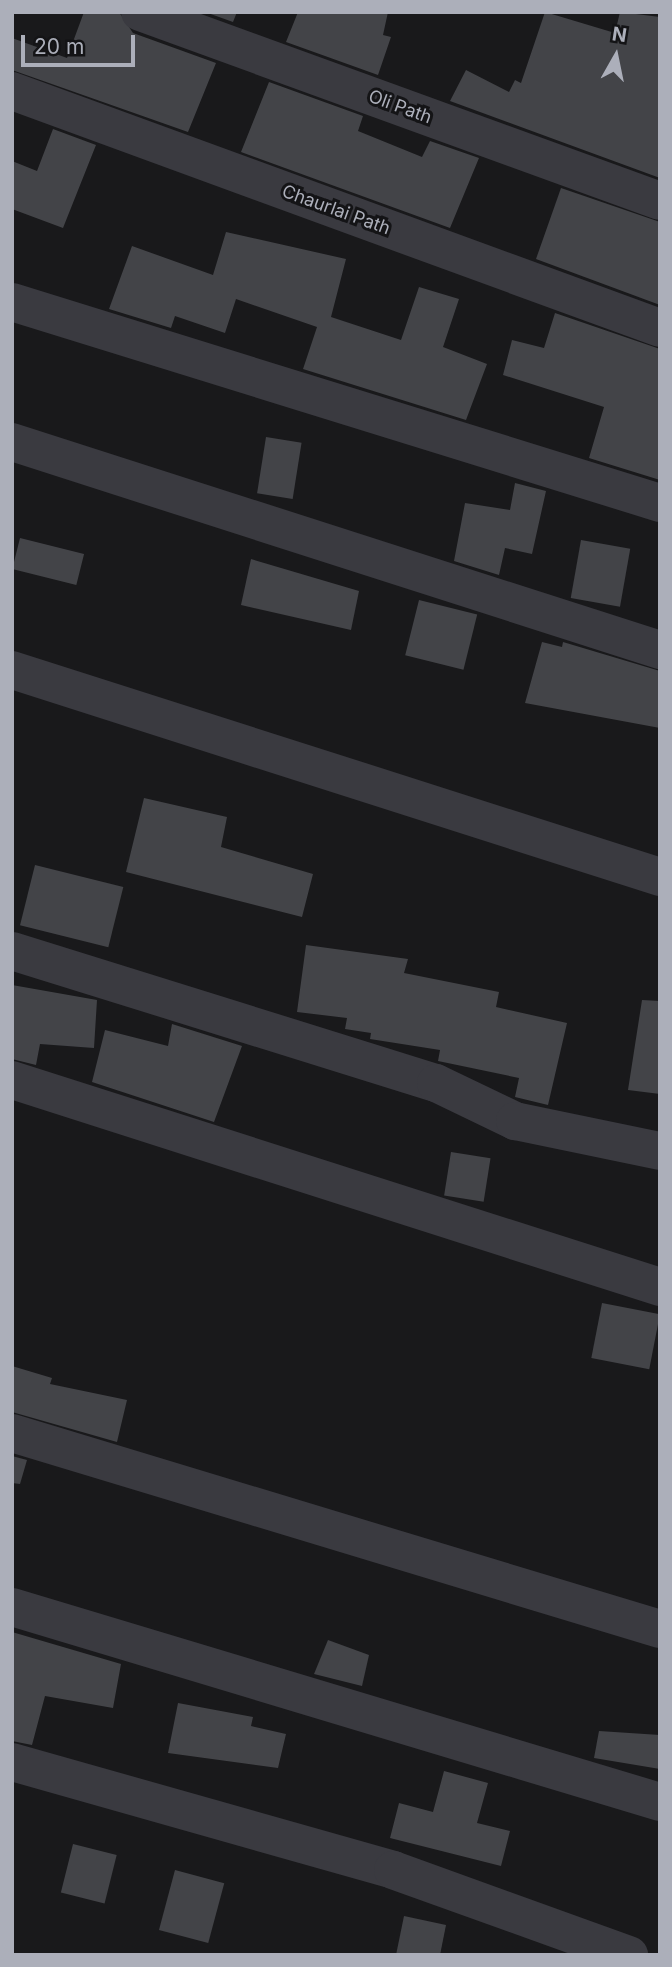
<!DOCTYPE html>
<style>
body{margin:0}
#map{position:relative;width:672px;height:1967px;overflow:hidden;background:#19191b;font-family:Inter,sans-serif}
div>[style]{position:absolute}
.building>*{inset:0;background:#434448;transform-origin:0 0}
.minor>*{height:38px;margin:-19px;padding:0 19px;transform-origin:19px;border-radius:19px;background:#3a3a40}
span{translate:-50% -50%;white-space:nowrap;text-align:center;line-height:1.15;-webkit-text-stroke:6px #141416;paint-order:stroke}
.street-label{font-size:18px;color:#acafba}
.frame{position:absolute;inset:0;border:14px solid #acafba;pointer-events:none}
.north{position:absolute;left:581px;top:21px;width:70px;height:70px;-webkit-text-stroke:5px #141416;paint-order:stroke;rotate:9deg;font-size:19px;font-weight:700;line-height:28px;text-align:center;color:#acafba}
.north::after{content:'';display:block;margin:auto;width:24px;height:32px;background:#acafba;clip-path:polygon(50% 0,100% 100%,50% 72%,0 100%)}
.scale{position:absolute;left:21px;top:35px;width:114px;height:32px;box-sizing:border-box;border:4px solid #acafba;border-top:0;padding-left:9px;font-size:21px;line-height:24px;white-space:nowrap;color:#acafba;-webkit-text-stroke:5px #141416;paint-order:stroke}
</style>
<div id="map">
<div class="building">
<div style="clip-path:polygon(84px 12px,119px 12px,133px 33px,216px 63px,188px 132px,12px 70px,12px 38px,67px 58px)"></div>
<div style="clip-path:polygon(205px 12px,237px 12px,233px 22px)"></div>
<div style="clip-path:polygon(298px 12px,388px 12px,383px 35px,391px 37px,378px 75px,286px 42px)"></div>
<div style="clip-path:polygon(545px 12px,615px 33px,620px 12px,660px 17px,660px 178px,450px 101px,466px 70px,509px 92px,515px 80px,521px 83px)"></div>
<div style="clip-path:polygon(269px 82px,363px 116px,358px 131px,422px 157px,430px 141px,479px 158px,450px 228px,241px 152px)"></div>
<div style="clip-path:polygon(53px 129px,96px 145px,63px 228px,12px 209px,12px 161px,37px 171px)"></div>
<div style="clip-path:polygon(561px 188px,660px 222px,660px 305px,536px 259px)"></div>
<div style="clip-path:polygon(226px 232px,346px 259px,331px 317px,401px 340px,419px 287px,459px 299px,443px 347px,487px 364px,466px 420px,303px 369px,317px 327px,236px 299px,225px 333px,175px 316px,171px 328px,109px 309px,132px 246px,213px 275px)"></div>
<div style="clip-path:polygon(555px 313px,660px 349px,660px 480px,589px 458px,604px 407px,503px 375px,512px 340px,544px 348px)"></div>
<div style="left:266px;top:437px;width:36px;height:57px;rotate:9deg"></div>
<div style="clip-path:polygon(515px 483px,546px 491px,532px 554px,505px 548px,499px 575px,454px 561px,465px 503px,510px 510px)"></div>
<div style="left:20px;top:538px;width:66px;height:32px;rotate:14deg"></div>
<div style="left:581px;top:540px;width:50px;height:59px;rotate:10deg"></div>
<div style="clip-path:polygon(251px 559px,359px 591px,351px 630px,241px 605px)"></div>
<div style="left:419px;top:600px;width:60px;height:57px;rotate:14deg"></div>
<div style="clip-path:polygon(542px 642px,562px 647px,563px 642px,660px 671px,660px 728px,525px 703px)"></div>
<div style="clip-path:polygon(144px 798px,227px 817px,221px 847px,313px 874px,302px 917px,126px 872px)"></div>
<div style="left:35px;top:865px;width:91px;height:62px;rotate:14deg"></div>
<div style="clip-path:polygon(306px 945px,408px 959px,404px 973px,499px 992px,496px 1007px,567px 1023px,548px 1105px,515px 1097px,519px 1078px,438px 1061px,440px 1050px,370px 1039px,371px 1033px,345px 1029px,347px 1018px,297px 1012px)"></div>
<div style="clip-path:polygon(12px 985px,97px 1000px,94px 1048px,40px 1044px,36px 1065px,12px 1059px)"></div>
<div style="clip-path:polygon(642px 1000px,660px 1001px,660px 1094px,628px 1090px)"></div>
<div style="clip-path:polygon(172px 1024px,242px 1046px,214px 1122px,92px 1082px,105px 1030px,168px 1046px)"></div>
<div style="left:451px;top:1152px;width:40px;height:44px;rotate:9deg"></div>
<div style="left:602px;top:1303px;width:59px;height:56px;rotate:11deg"></div>
<div style="clip-path:polygon(12px 1366px,52px 1378px,50px 1384px,127px 1400px,117px 1442px,12px 1412px)"></div>
<div style="clip-path:polygon(12px 1456px,27px 1460px,20px 1484px,12px 1483px)"></div>
<div style="clip-path:polygon(12px 1632px,121px 1664px,113px 1708px,45px 1696px,32px 1745px,12px 1741px)"></div>
<div style="clip-path:polygon(328px 1640px,369px 1655px,362px 1686px,314px 1674px)"></div>
<div style="clip-path:polygon(178px 1703px,253px 1717px,251px 1726px,286px 1734px,278px 1768px,168px 1753px)"></div>
<div style="clip-path:polygon(599px 1731px,660px 1735px,660px 1769px,594px 1758px)"></div>
<div style="clip-path:polygon(444px 1771px,488px 1783px,477px 1823px,510px 1831px,501px 1866px,390px 1838px,399px 1803px,433px 1812px)"></div>
<div style="left:73px;top:1844px;width:45px;height:50px;rotate:14deg"></div>
<div style="left:175px;top:1870px;width:51px;height:62px;rotate:15deg"></div>
<div style="clip-path:polygon(404px 1916px,446px 1925px,440px 1955px,396px 1955px)"></div>
</div>
<div class="minor">
<div style="left:140px;top:12px;width:553px;rotate:19.97deg"></div>
<div style="left:12px;top:91px;width:690px;rotate:20.09deg"></div>
<div style="left:12px;top:302px;width:678px;rotate:17.23deg"></div>
<div style="left:12px;top:442px;width:681px;rotate:17.8deg"></div>
<div style="left:12px;top:670px;width:680px;rotate:17.72deg"></div>
<div style="left:12px;top:951px;width:444px;rotate:17.3deg"></div>
<div style="left:436px;top:1083px;width:88px;rotate:25.7deg"></div>
<div style="left:515px;top:1121px;width:148px;rotate:11.7deg"></div>
<div style="left:12px;top:1080px;width:680px;rotate:17.72deg"></div>
<div style="left:12px;top:1433px;width:677px;rotate:16.83deg"></div>
<div style="left:12px;top:1607px;width:677px;rotate:16.75deg"></div>
<div style="left:12px;top:1762px;width:396px;rotate:15.8deg"></div>
<div style="left:393px;top:1870px;width:251px;rotate:19.8deg"></div>
</div>
<div class="street-label">
<span style="left:400px;top:107px;rotate:20deg">Oli Path</span>
<span style="left:336px;top:210px;rotate:20deg">Chaurlai Path</span>
</div>
<div class="frame"></div>
<div class="north">N</div>
<div class="scale">20 m</div>
</div>
